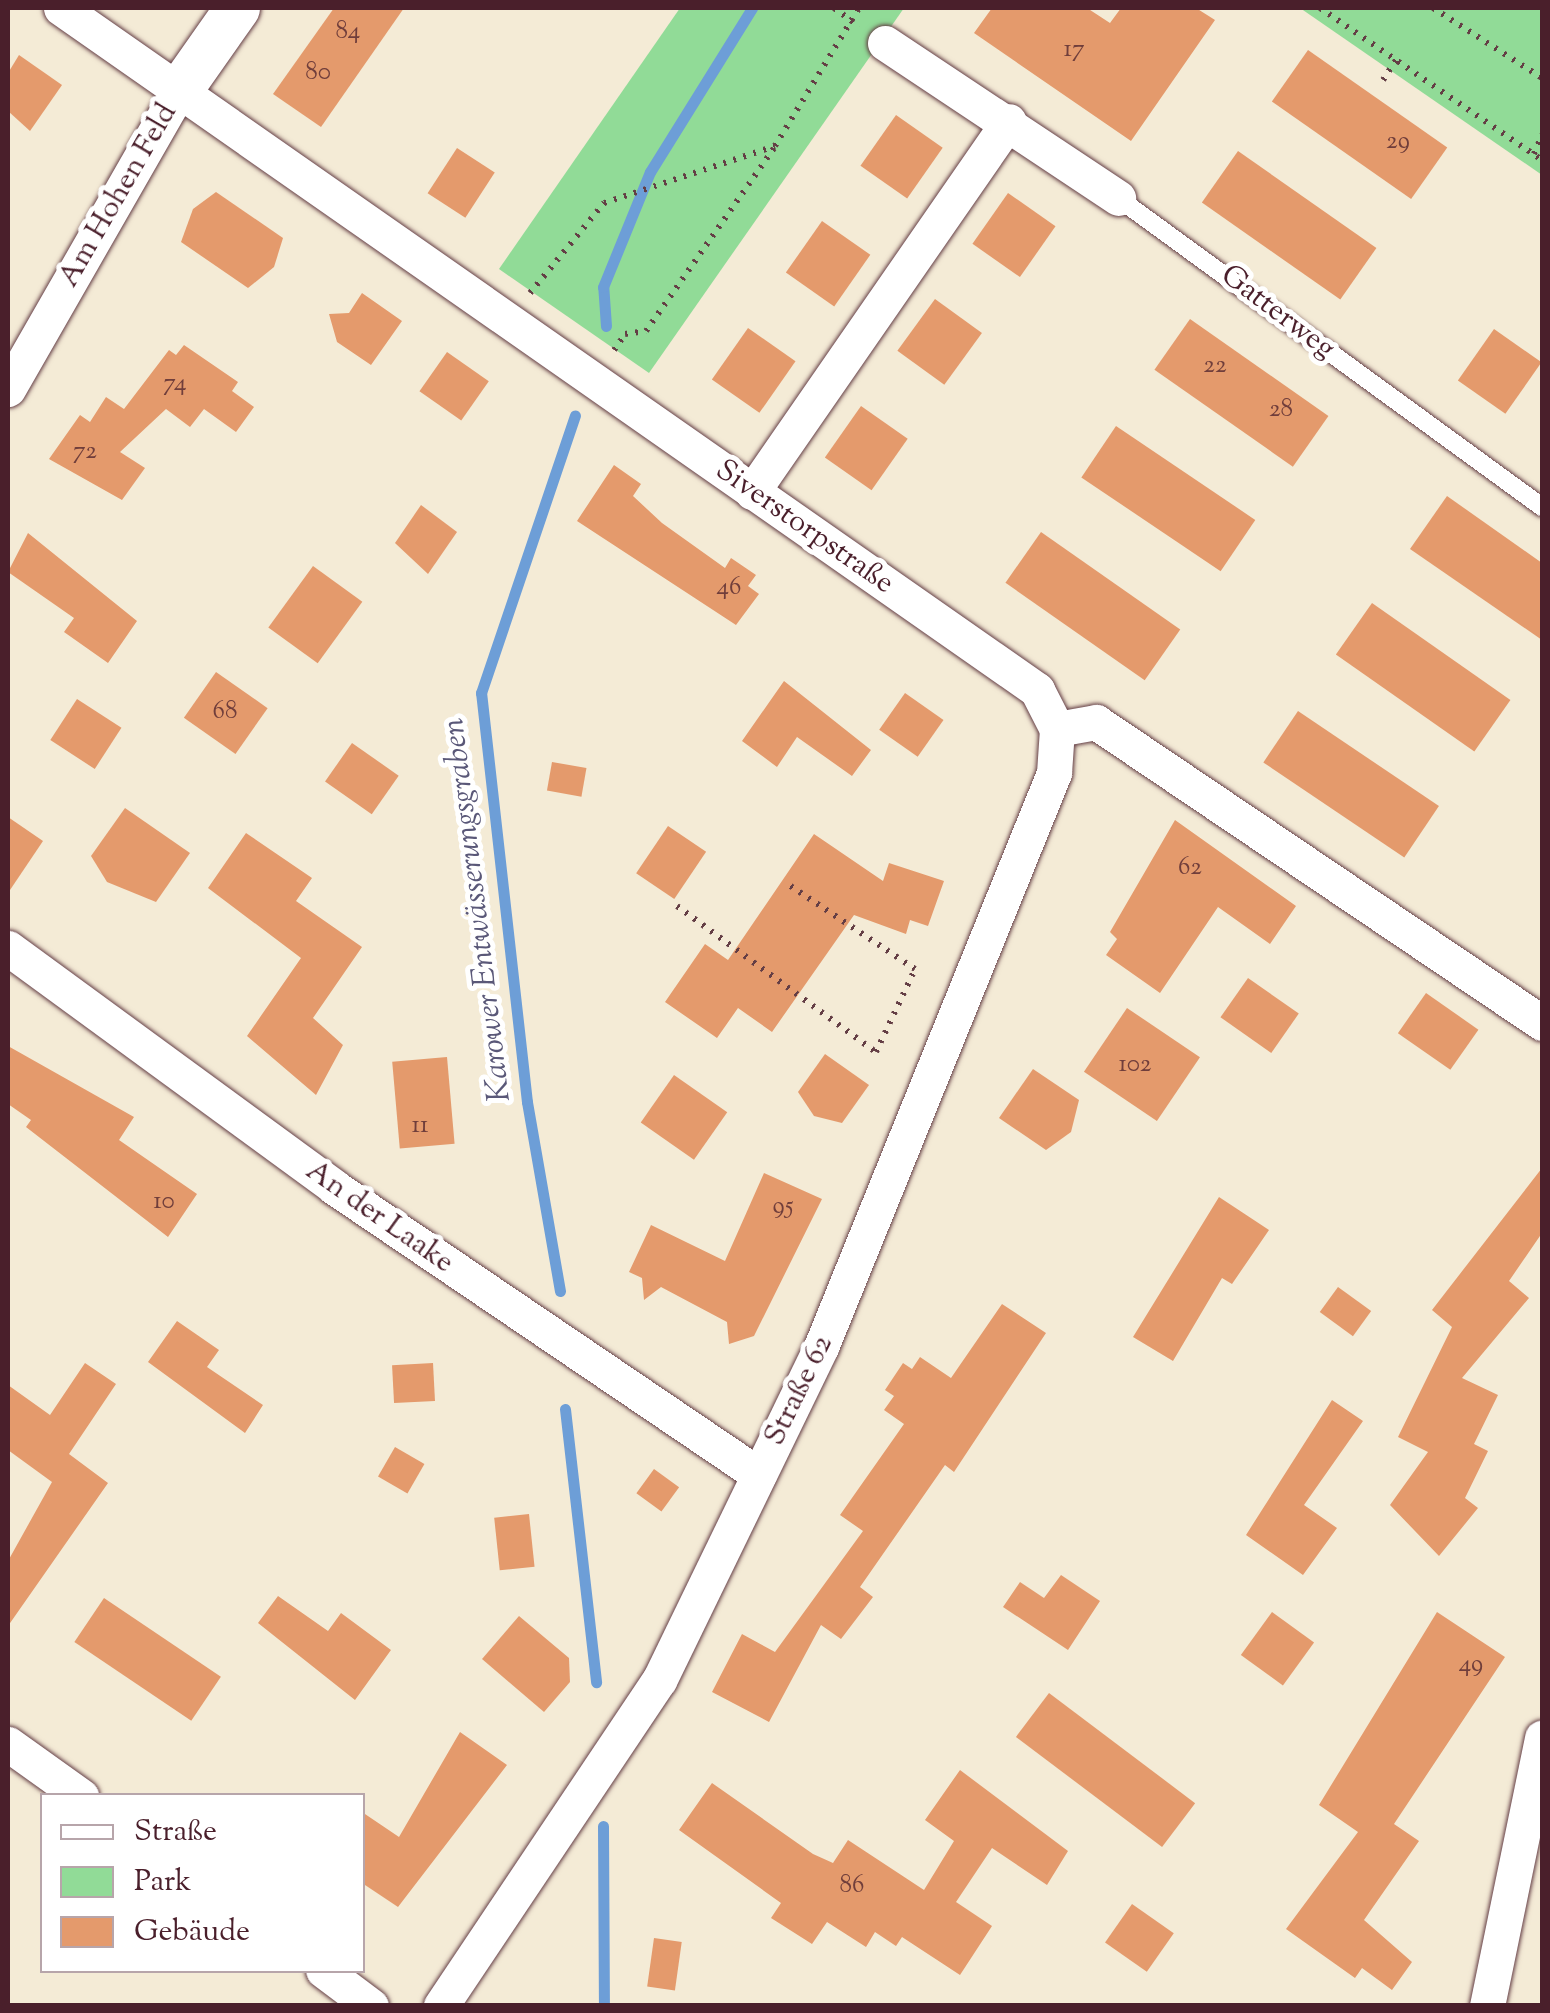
<!DOCTYPE html>
<html>
<head>
<meta charset="utf-8">
<style>
	body { margin:0 }
	#map { position:relative; width:1550px; height:2013px; overflow:hidden; background:#f4ebd6; font-family:"Sorts Mill Goudy",serif }
	div>[style] { position:absolute }
	.green>* { inset:0; background:#91db97 }
	.stream>* { height:11px; margin:-5.5px; padding:0 5.5px; transform-origin:5.5px; border-radius:5.5px; background:#6d9ed7 }
	.building>* { inset:0; background:#e49a6c; transform-origin:0 0 }
	.path>* { height:6px; margin-top:-3px; transform-origin:0; background:repeating-linear-gradient(90deg,#643e45 0 2.5px,transparent 0 10.5px) }
	.roads { filter:drop-shadow(0 0 2px #643e45) drop-shadow(0 0 2px #643e45) }
	.service>* { height:18px; margin:-9px; padding:0 9px; transform-origin:9px; border-radius:9px; background:#fff }
	.minor>* { height:35px; margin:-17.5px; padding:0 17.5px; transform-origin:17.5px; border-radius:17.5px; background:#fff }
	.tertiary>* { height:45px; margin:-22.5px; padding:0 22.5px; transform-origin:22.5px; border-radius:22.5px; background:#fff }
	span { translate:-50% -50%; white-space:nowrap; text-align:center; line-height:1.15; -webkit-text-stroke:10px #fff; paint-order:stroke }
	.number-label { font-size:25px; color:#703e3b }
	.number-label span { -webkit-text-stroke-width:0 }
	.street-label { font-size:30px; color:#4a1f2b }
	.water-label { font-size:32px; color:#5a5878; font-style:italic }
	.frame { position:absolute; inset:0; border:10px solid #4a1f2b; pointer-events:none }
	.legend { position:absolute; left:40px; top:1793px; width:325px; height:180px; box-sizing:border-box; background:#fff; border:2px solid #b7a5aa; margin:0; padding:12px 18px; list-style:none; font-size:30px; color:#4a1f2b }
	.legend li { display:flex; align-items:center; gap:20px; height:50px }
	.legend b { width:50px; border:2px solid #b7a5aa }
</style>
</head>
<body>
<div id="map">
	<div class="green">
		<div style="clip-path:polygon(680px 8px,904px 8px,649px 373px,499px 269px)"></div>
		<div style="clip-path:polygon(1300px 8px,1542px 8px,1542px 175px)"></div>
	</div>
	<div class="stream">
		<div style="left:606px;top:326px;width:39px;rotate:-94deg"></div>
		<div style="left:603px;top:287px;width:124px;rotate:-67.8deg"></div>
		<div style="left:650px;top:172px;width:193px;rotate:-58.1deg"></div>
		<div style="left:560px;top:1291px;width:192px;rotate:-99.9deg"></div>
		<div style="left:527px;top:1102px;width:412px;rotate:-96.4deg"></div>
		<div style="left:481px;top:693px;width:293px;rotate:-71.3deg"></div>
		<div style="left:565px;top:1409px;width:275px;rotate:83.5deg"></div>
		<div style="left:603px;top:1826px;width:180px;rotate:89.7deg"></div>
	</div>
	<div class="building">
		<div style="clip-path:polygon(334px 8px,404px 8px,321px 127px,273px 94px)"></div>
		<div style="clip-path:polygon(992px 8px,1087px 8px,1110px 23px,1121px 8px,1196px 8px,1215px 20px,1131px 141px,974px 33px)"></div>
		<div style="left:1308px;top:50px;width:170px;height:63px;rotate:35deg"></div>
		<div style="clip-path:polygon(19px 55px,62px 85px,30px 131px,8px 111px,8px 73px)"></div>
		<div style="left:896px;top:115px;width:57px;height:62px;rotate:35deg"></div>
		<div style="left:457px;top:148px;width:45px;height:54px;rotate:33deg"></div>
		<div style="left:1238px;top:151px;width:169px;height:63px;rotate:35deg"></div>
		<div style="clip-path:polygon(216px 192px,283px 238px,274px 267px,248px 288px,181px 242px,193px 209px)"></div>
		<div style="left:1008px;top:193px;width:58px;height:62px;rotate:35deg"></div>
		<div style="left:822px;top:221px;width:59px;height:63px;rotate:35deg"></div>
		<div style="clip-path:polygon(362px 293px,402px 321px,371px 365px,337px 342px,329px 314px,349px 313px)"></div>
		<div style="left:935px;top:299px;width:58px;height:64px;rotate:36deg"></div>
		<div style="left:1190px;top:319px;width:169px;height:62px;rotate:35deg"></div>
		<div style="left:748px;top:328px;width:58px;height:63px;rotate:35deg"></div>
		<div style="left:1494px;top:329px;width:58px;height:63px;rotate:35deg"></div>
		<div style="clip-path:polygon(184px 345px,238px 382px,232px 391px,254px 407px,236px 432px,204px 409px,190px 427px,166px 409px,120px 452px,145px 468px,122px 500px,49px 459px,80px 415px,90px 422px,106px 397px,124px 409px,169px 350px,176px 355px)"></div>
		<div style="left:447px;top:352px;width:51px;height:48px;rotate:35deg"></div>
		<div style="left:861px;top:406px;width:57px;height:63px;rotate:35deg"></div>
		<div style="left:1116px;top:426px;width:168px;height:62px;rotate:34deg"></div>
		<div style="clip-path:polygon(614px 465px,641px 484px,633px 496px,662px 523px,725px 568px,731px 558px,756px 575px,748px 586px,759px 594px,736px 625px,577px 521px)"></div>
		<div style="clip-path:polygon(1447px 496px,1542px 563px,1542px 640px,1410px 549px)"></div>
		<div style="clip-path:polygon(421px 505px,457px 532px,428px 574px,395px 543px)"></div>
		<div style="left:1041px;top:532px;width:170px;height:62px;rotate:35deg"></div>
		<div style="clip-path:polygon(28px 533px,137px 621px,108px 663px,64px 632px,74px 618px,8px 572px)"></div>
		<div style="left:313px;top:566px;width:61px;height:76px;rotate:36deg"></div>
		<div style="left:1372px;top:603px;width:169px;height:63px;rotate:35deg"></div>
		<div style="left:216px;top:672px;width:63px;height:56px;rotate:35deg"></div>
		<div style="clip-path:polygon(784px 681px,871px 750px,852px 776px,797px 737px,777px 767px,742px 741px)"></div>
		<div style="left:905px;top:693px;width:47px;height:45px;rotate:35deg"></div>
		<div style="left:77px;top:699px;width:53px;height:49px;rotate:33deg"></div>
		<div style="left:1298px;top:711px;width:170px;height:62px;rotate:34deg"></div>
		<div style="left:352px;top:743px;width:57px;height:47px;rotate:35deg"></div>
		<div style="left:552px;top:762px;width:35px;height:29px;rotate:10deg"></div>
		<div style="clip-path:polygon(125px 808px,190px 853px,156px 902px,107px 882px,91px 856px)"></div>
		<div style="clip-path:polygon(8px 817px,43px 841px,8px 893px)"></div>
		<div style="clip-path:polygon(1175px 820px,1296px 906px,1270px 944px,1218px 907px,1160px 993px,1106px 955px,1117px 939px,1110px 932px)"></div>
		<div style="left:668px;top:826px;width:46px;height:57px;rotate:34deg"></div>
		<div style="clip-path:polygon(246px 833px,312px 878px,296px 901px,362px 947px,313px 1018px,343px 1045px,316px 1095px,247px 1036px,301px 958px,208px 888px)"></div>
		<div style="clip-path:polygon(814px 834px,883px 881px,889px 863px,944px 881px,928px 926px,910px 920px,906px 934px,854px 915px,772px 1032px,738px 1008px,717px 1038px,665px 1002px,705px 944px,728px 960px)"></div>
		<div style="left:1248px;top:978px;width:62px;height:48px;rotate:35deg"></div>
		<div style="left:1426px;top:993px;width:64px;height:49px;rotate:35deg"></div>
		<div style="left:1127px;top:1008px;width:88px;height:77px;rotate:34deg"></div>
		<div style="clip-path:polygon(8px 1046px,134px 1117px,119px 1140px,197px 1194px,168px 1237px,26px 1127px,31px 1120px,8px 1104px)"></div>
		<div style="clip-path:polygon(825px 1054px,869px 1085px,842px 1123px,814px 1116px,798px 1092px)"></div>
		<div style="left:447px;top:1057px;width:87px;height:55px;rotate:85deg"></div>
		<div style="clip-path:polygon(1033px 1069px,1079px 1100px,1071px 1132px,1046px 1150px,999px 1118px)"></div>
		<div style="left:674px;top:1075px;width:65px;height:58px;rotate:35deg"></div>
		<div style="clip-path:polygon(1542px 1168px,1542px 1233px,1509px 1281px,1529px 1298px,1462px 1378px,1498px 1395px,1474px 1444px,1488px 1451px,1465px 1498px,1478px 1508px,1439px 1556px,1390px 1505px,1428px 1452px,1398px 1437px,1452px 1327px,1432px 1310px)"></div>
		<div style="clip-path:polygon(764px 1173px,822px 1199px,754px 1336px,729px 1344px,727px 1322px,661px 1287px,644px 1300px,642px 1278px,629px 1272px,651px 1225px,725px 1261px)"></div>
		<div style="clip-path:polygon(1219px 1197px,1269px 1230px,1232px 1284px,1222px 1278px,1173px 1361px,1133px 1337px)"></div>
		<div style="left:1338px;top:1287px;width:41px;height:31px;rotate:36deg"></div>
		<div style="clip-path:polygon(1002px 1304px,1046px 1333px,954px 1472px,945px 1465px,860px 1587px,873px 1597px,841px 1639px,821px 1625px,769px 1722px,712px 1692px,742px 1634px,775px 1652px,863px 1531px,840px 1515px,904px 1424px,884px 1410px,894px 1396px,885px 1390px,903px 1363px,912px 1369px,920px 1357px,951px 1378px)"></div>
		<div style="clip-path:polygon(177px 1321px,219px 1350px,207px 1367px,263px 1405px,245px 1433px,148px 1362px)"></div>
		<div style="clip-path:polygon(85px 1363px,116px 1384px,69px 1454px,108px 1483px,8px 1626px,8px 1561px,52px 1482px,8px 1450px,8px 1385px,50px 1415px)"></div>
		<div style="left:433px;top:1363px;width:38px;height:41px;rotate:87deg"></div>
		<div style="clip-path:polygon(1332px 1400px,1363px 1421px,1304px 1505px,1337px 1528px,1303px 1575px,1246px 1535px)"></div>
		<div style="left:395px;top:1447px;width:34px;height:34px;rotate:30deg"></div>
		<div style="left:654px;top:1469px;width:31px;height:30px;rotate:36deg"></div>
		<div style="left:529px;top:1514px;width:53px;height:35px;rotate:84deg"></div>
		<div style="clip-path:polygon(1061px 1575px,1100px 1601px,1068px 1650px,1003px 1607px,1020px 1582px,1044px 1598px)"></div>
		<div style="clip-path:polygon(278px 1596px,328px 1631px,341px 1613px,391px 1650px,355px 1700px,258px 1623px)"></div>
		<div style="left:104px;top:1598px;width:141px;height:53px;rotate:34deg"></div>
		<div style="left:1272px;top:1612px;width:52px;height:53px;rotate:36deg"></div>
		<div style="clip-path:polygon(1437px 1612px,1505px 1657px,1394px 1824px,1419px 1841px,1364px 1920px,1412px 1962px,1392px 1990px,1362px 1968px,1355px 1978px,1286px 1929px,1358px 1832px,1319px 1805px)"></div>
		<div style="clip-path:polygon(519px 1616px,569px 1658px,570px 1682px,544px 1712px,482px 1659px)"></div>
		<div style="left:1049px;top:1693px;width:183px;height:55px;rotate:37deg"></div>
		<div style="clip-path:polygon(460px 1732px,507px 1765px,398px 1907px,362px 1883px,362px 1812px,399px 1837px)"></div>
		<div style="clip-path:polygon(960px 1770px,1068px 1851px,1047px 1885px,992px 1848px,956px 1902px,992px 1926px,960px 1975px,902px 1937px,896px 1946px,875px 1932px,866px 1947px,827px 1922px,812px 1944px,771px 1918px,781px 1903px,679px 1830px,712px 1783px,813px 1854px,833px 1863px,848px 1840px,924px 1890px,954px 1841px,925px 1820px)"></div>
		<div style="left:1132px;top:1904px;width:51px;height:47px;rotate:35deg"></div>
		<div style="left:654px;top:1938px;width:28px;height:49px;rotate:8deg"></div>
	</div>
	<div class="path">
		<div style="left:834px;top:8px;width:31px;rotate:36deg"></div>
		<div style="left:1320px;top:8px;width:269px;rotate:34.4deg"></div>
		<div style="left:1433px;top:8px;width:130px;rotate:32.7deg"></div>
		<div style="left:1383px;top:80px;width:24px;rotate:-57deg"></div>
		<div style="left:1534px;top:154px;width:21px;rotate:-67deg"></div>
		<div style="left:530px;top:293px;width:117px;rotate:-50.6deg"></div>
		<div style="left:604px;top:203px;width:180px;rotate:-18.4deg"></div>
		<div style="left:775px;top:146px;width:162px;rotate:-58.7deg"></div>
		<div style="left:614px;top:350px;width:19px;rotate:-55deg"></div>
		<div style="left:625px;top:334px;width:21px;rotate:-8deg"></div>
		<div style="left:646px;top:331px;width:223px;rotate:-55deg"></div>
		<div style="left:677px;top:906px;width:247px;rotate:36.3deg"></div>
		<div style="left:876px;top:1052px;width:92px;rotate:-64.8deg"></div>
		<div style="left:915px;top:969px;width:151px;rotate:-146.3deg"></div>
	</div>
	<div class="roads">
		<div class="service">
			<div style="left:1118px;top:198px;width:525px;rotate:36.08deg"></div>
		</div>
		<div class="minor">
			<div style="left:61px;top:8px;width:1191px;rotate:34.94deg"></div>
			<div style="left:1037px;top:690px;width:44px;rotate:62.9deg"></div>
			<div style="left:1057px;top:729px;width:44px;rotate:93.9deg"></div>
			<div style="left:1054px;top:773px;width:619px;rotate:112.09deg"></div>
			<div style="left:821px;top:1347px;width:370px;rotate:115.9deg"></div>
			<div style="left:659px;top:1680px;width:392px;rotate:123.8deg"></div>
			<div style="left:885px;top:43px;width:280px;rotate:33.6deg"></div>
			<div style="left:8px;top:389px;width:346px;rotate:-60.2deg"></div>
			<div style="left:752px;top:492px;width:451px;rotate:-55.3deg"></div>
			<div style="left:1057px;top:729px;width:40px;rotate:-10deg"></div>
			<div style="left:1096px;top:722px;width:538px;rotate:34.01deg"></div>
			<div style="left:8px;top:948px;width:404px;rotate:36.2deg"></div>
			<div style="left:334px;top:1187px;width:513px;rotate:34.12deg"></div>
			<div style="left:8px;top:1744px;width:90px;rotate:35.5deg"></div>
			<div style="left:323px;top:1970px;width:60px;rotate:36.9deg"></div>
			<div style="left:1487px;top:2006px;width:274px;rotate:-78.4deg"></div>
		</div>
		<div class="tertiary">
			<div style="left:180px;top:89px;width:99px;rotate:-54.9deg"></div>
		</div>
	</div>
	<div class="number-label">
		<span style="left:348px;top:32px">84</span>
		<span style="left:1074px;top:50px">17</span>
		<span style="left:318px;top:73px">80</span>
		<span style="left:1398px;top:142px">29</span>
		<span style="left:1215px;top:366px">22</span>
		<span style="left:175px;top:384px">74</span>
		<span style="left:1281px;top:410px">28</span>
		<span style="left:85px;top:452px">72</span>
		<span style="left:729px;top:588px">46</span>
		<span style="left:225px;top:712px">68</span>
		<span style="left:1190px;top:868px">62</span>
		<span style="left:1135px;top:1065px">102</span>
		<span style="left:420px;top:1126px">11</span>
		<span style="left:164px;top:1202px">10</span>
		<span style="left:783px;top:1207px">95</span>
		<span style="left:1471px;top:1665px">49</span>
		<span style="left:852px;top:1886px">86</span>
	</div>
	<div class="street-label">
		<span style="left:119px;top:196px;rotate:-60deg">Am Hohen Feld</span>
		<span style="left:1277px;top:313px;rotate:37deg">Gatterweg</span>
		<span style="left:804px;top:528px;rotate:35deg">Siverstorpstraße</span>
		<span style="left:379px;top:1218px;rotate:35deg">An der Laake</span>
		<span style="left:800px;top:1391px;rotate:-64deg">Straße 62</span>
	</div>
	<div class="water-label">
		<span style="left:478px;top:910px;rotate:-97deg">Karower Entwässerungsgraben</span>
	</div>
	<div class="frame"></div>
	<ul class="legend">
	<li><b style="height:12px;background:#fff"></b>Straße</li>
	<li><b style="height:28px;background:#91db97"></b>Park</li>
	<li><b style="height:28px;background:#e49a6c"></b>Gebäude</li>
	</ul>
</div>
</body>
</html>
